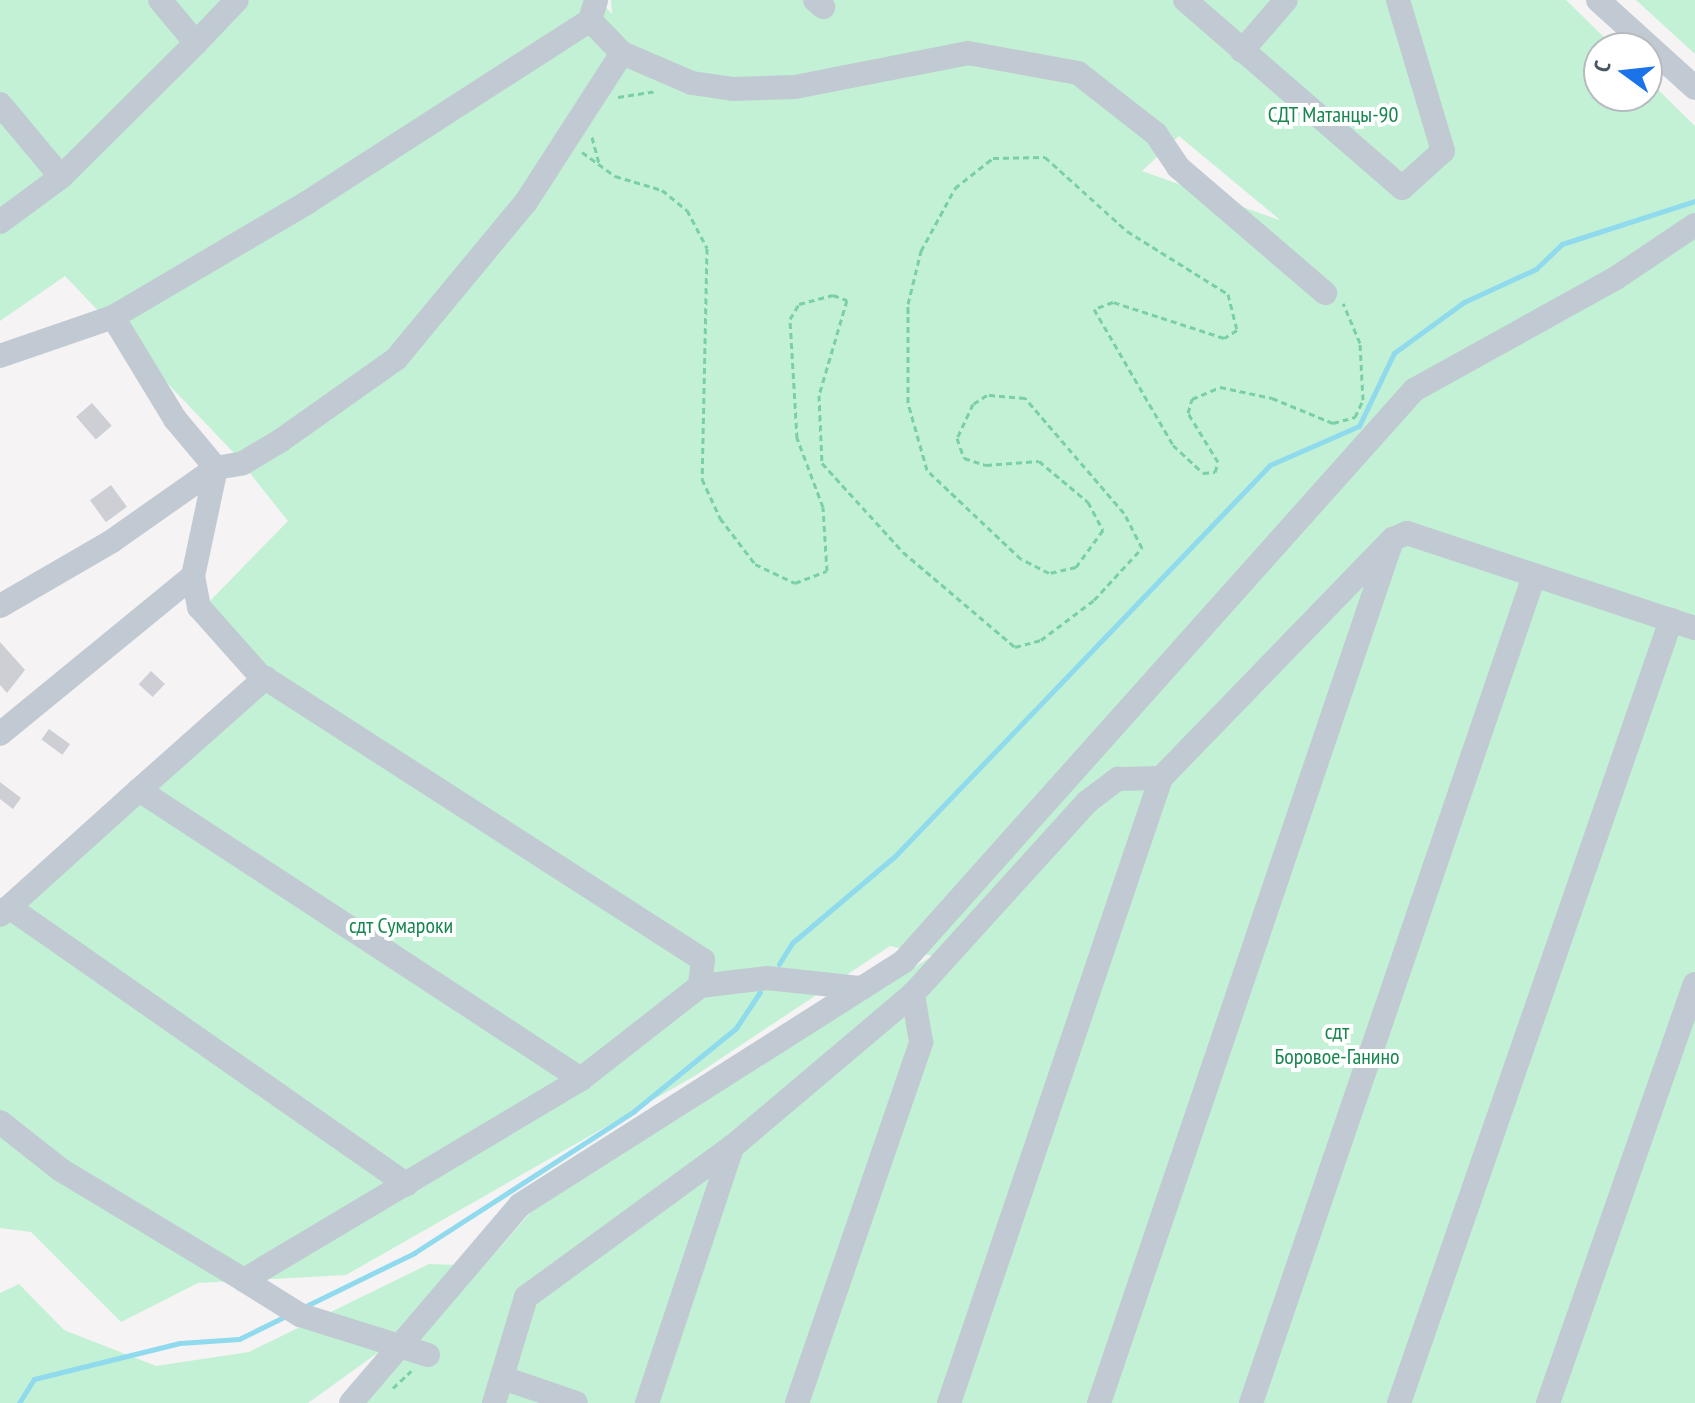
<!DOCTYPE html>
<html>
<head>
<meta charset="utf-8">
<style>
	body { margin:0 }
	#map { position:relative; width:1695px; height:1403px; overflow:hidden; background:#f5f3f3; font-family:"PT Sans Narrow",sans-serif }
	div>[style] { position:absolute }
	.green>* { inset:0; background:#c3f1d5 }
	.stream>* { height:5px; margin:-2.5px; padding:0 2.5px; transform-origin:2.5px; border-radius:2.5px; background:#90daee }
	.building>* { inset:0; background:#cdcfd5; transform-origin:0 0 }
	.path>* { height:3px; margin-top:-1.5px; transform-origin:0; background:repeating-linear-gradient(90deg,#7ad0a6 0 6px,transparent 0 10px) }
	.minor>* { height:24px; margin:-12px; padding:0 12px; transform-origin:12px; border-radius:12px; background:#c1cad2 }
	span { translate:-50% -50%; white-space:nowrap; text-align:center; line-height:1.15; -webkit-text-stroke:8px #fff; paint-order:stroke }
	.park-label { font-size:22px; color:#17864f }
	.north { position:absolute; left:1583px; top:32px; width:80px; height:80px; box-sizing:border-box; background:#fff; border:2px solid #b7bbc0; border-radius:50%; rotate:285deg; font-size:22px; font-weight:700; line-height:32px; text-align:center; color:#4a5661 }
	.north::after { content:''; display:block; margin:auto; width:28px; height:36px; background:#1a73e8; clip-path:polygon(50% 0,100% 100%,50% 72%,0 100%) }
</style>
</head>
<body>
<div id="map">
	<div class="green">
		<div style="clip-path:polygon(evenodd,0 0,599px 0,612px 14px,611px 0,1566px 0,1615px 48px,1599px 48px,1599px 96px,1647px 96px,1647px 79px,1695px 126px,1695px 1403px,363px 1403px,531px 1212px,932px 956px,890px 946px,693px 1077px,346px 1275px,198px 1283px,121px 1322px,31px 1232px,0 1228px,0 916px,265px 679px,207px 604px,288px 521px,233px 452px,65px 276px,0 321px,0 0,1179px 136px,1279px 219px,1279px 220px,1142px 171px,1179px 136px)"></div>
		<div style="clip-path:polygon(1636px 0,1695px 0,1695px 54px)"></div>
		<div style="clip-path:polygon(429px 1264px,459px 1265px,408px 1331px,308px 1403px,0 1403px,0 1293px,19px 1284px,64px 1330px,156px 1366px,249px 1352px)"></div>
	</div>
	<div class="stream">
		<div style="left:779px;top:964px;width:25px;rotate:-58deg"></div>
		<div style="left:792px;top:943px;width:136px;rotate:-40.2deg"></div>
		<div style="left:896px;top:855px;width:540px;rotate:-46.2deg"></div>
		<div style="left:1270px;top:465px;width:97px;rotate:-23.7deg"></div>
		<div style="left:1359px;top:426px;width:81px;rotate:-64.4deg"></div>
		<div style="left:1394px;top:353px;width:87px;rotate:-36.1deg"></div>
		<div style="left:1464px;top:302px;width:79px;rotate:-24.6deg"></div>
		<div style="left:1536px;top:269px;width:36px;rotate:-44deg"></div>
		<div style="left:1562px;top:244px;width:140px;rotate:-17.9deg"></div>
		<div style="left:304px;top:1307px;width:123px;rotate:-26.1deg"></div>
		<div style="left:414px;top:1253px;width:262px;rotate:-32.8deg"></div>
		<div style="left:634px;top:1111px;width:132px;rotate:-39.1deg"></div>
		<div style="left:736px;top:1028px;width:43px;rotate:-56.3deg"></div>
		<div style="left:19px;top:1403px;width:28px;rotate:-58deg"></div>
		<div style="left:34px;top:1379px;width:150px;rotate:-13.9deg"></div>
		<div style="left:180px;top:1343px;width:59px;rotate:-3.9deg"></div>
		<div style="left:239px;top:1339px;width:55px;rotate:-26.1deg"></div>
	</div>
	<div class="building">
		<div style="left:92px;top:403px;width:30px;height:21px;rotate:49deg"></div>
		<div style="left:111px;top:485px;width:27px;height:26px;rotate:54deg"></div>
		<div style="clip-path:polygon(0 642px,25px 670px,7px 693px,0 685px)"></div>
		<div style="left:151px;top:671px;width:19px;height:18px;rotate:43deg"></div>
		<div style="left:49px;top:729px;width:26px;height:13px;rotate:36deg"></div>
		<div style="clip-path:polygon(0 782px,21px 798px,13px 809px,0 799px)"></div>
	</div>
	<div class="path">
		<div style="left:618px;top:97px;width:39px;rotate:-9deg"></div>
		<div style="left:592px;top:137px;width:28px;rotate:75deg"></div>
		<div style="left:582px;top:152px;width:41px;rotate:36deg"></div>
		<div style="left:615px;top:176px;width:49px;rotate:16.6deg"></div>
		<div style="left:662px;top:190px;width:32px;rotate:39deg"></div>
		<div style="left:687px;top:210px;width:43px;rotate:62.2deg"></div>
		<div style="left:707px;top:248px;width:231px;rotate:91.2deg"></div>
		<div style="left:702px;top:479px;width:43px;rotate:65.2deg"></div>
		<div style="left:720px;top:518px;width:58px;rotate:52.7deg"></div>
		<div style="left:755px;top:564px;width:44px;rotate:25.4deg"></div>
		<div style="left:795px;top:583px;width:34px;rotate:-21deg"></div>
		<div style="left:827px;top:571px;width:64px;rotate:-93.6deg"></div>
		<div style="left:823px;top:507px;width:74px;rotate:-110.6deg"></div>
		<div style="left:797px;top:438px;width:119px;rotate:-93.4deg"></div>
		<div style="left:790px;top:319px;width:17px;rotate:-59deg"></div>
		<div style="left:799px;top:304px;width:35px;rotate:-15deg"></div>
		<div style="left:833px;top:295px;width:15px;rotate:20deg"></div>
		<div style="left:847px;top:300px;width:99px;rotate:106.4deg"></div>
		<div style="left:819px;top:395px;width:68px;rotate:87.5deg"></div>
		<div style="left:822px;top:463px;width:120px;rotate:47.7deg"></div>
		<div style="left:903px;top:552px;width:147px;rotate:40.3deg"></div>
		<div style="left:1015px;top:647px;width:27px;rotate:-15deg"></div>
		<div style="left:1041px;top:640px;width:66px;rotate:-37deg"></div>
		<div style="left:1094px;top:600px;width:71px;rotate:-47.3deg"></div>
		<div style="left:1142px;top:548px;width:39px;rotate:-117deg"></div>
		<div style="left:1124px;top:513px;width:152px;rotate:-130.7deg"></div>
		<div style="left:1025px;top:398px;width:38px;rotate:-175deg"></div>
		<div style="left:987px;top:395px;width:17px;rotate:147deg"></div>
		<div style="left:973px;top:404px;width:38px;rotate:115deg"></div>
		<div style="left:957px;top:438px;width:21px;rotate:71deg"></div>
		<div style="left:964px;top:458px;width:23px;rotate:18deg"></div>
		<div style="left:986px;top:465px;width:53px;rotate:-4.3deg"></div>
		<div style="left:1039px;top:461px;width:64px;rotate:39.9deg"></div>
		<div style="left:1088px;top:502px;width:32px;rotate:62deg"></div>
		<div style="left:1103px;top:530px;width:46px;rotate:126.1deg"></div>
		<div style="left:1076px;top:567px;width:28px;rotate:167deg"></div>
		<div style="left:1049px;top:573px;width:31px;rotate:-153deg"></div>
		<div style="left:1021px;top:559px;width:129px;rotate:-136.6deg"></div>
		<div style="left:927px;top:470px;width:70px;rotate:-105.8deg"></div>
		<div style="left:908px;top:403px;width:99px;rotate:-90deg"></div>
		<div style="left:908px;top:304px;width:55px;rotate:-76.2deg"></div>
		<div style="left:921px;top:251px;width:72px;rotate:-61.6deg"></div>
		<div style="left:955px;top:188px;width:48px;rotate:-38.3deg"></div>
		<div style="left:993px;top:158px;width:52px;rotate:-1.1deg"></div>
		<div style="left:1045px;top:157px;width:110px;rotate:42.1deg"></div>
		<div style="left:1127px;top:231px;width:119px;rotate:32deg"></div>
		<div style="left:1228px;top:294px;width:37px;rotate:76deg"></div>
		<div style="left:1237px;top:330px;width:15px;rotate:148deg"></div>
		<div style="left:1224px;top:338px;width:117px;rotate:-162deg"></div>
		<div style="left:1113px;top:302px;width:20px;rotate:160deg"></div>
		<div style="left:1094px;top:309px;width:157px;rotate:59.8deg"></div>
		<div style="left:1173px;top:445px;width:41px;rotate:43deg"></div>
		<div style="left:1203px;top:473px;width:12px;rotate:-5deg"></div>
		<div style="left:1215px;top:472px;width:10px;rotate:-73deg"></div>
		<div style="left:1218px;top:462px;width:57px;rotate:-121.5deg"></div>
		<div style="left:1188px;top:413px;width:15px;rotate:-74deg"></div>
		<div style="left:1192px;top:399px;width:30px;rotate:-23deg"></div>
		<div style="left:1220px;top:387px;width:53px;rotate:11.9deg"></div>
		<div style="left:1272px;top:398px;width:66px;rotate:22.3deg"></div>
		<div style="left:1333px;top:423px;width:23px;rotate:-15deg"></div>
		<div style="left:1355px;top:417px;width:19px;rotate:-65deg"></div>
		<div style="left:1363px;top:400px;width:57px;rotate:-93deg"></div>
		<div style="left:1360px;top:343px;width:43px;rotate:-113deg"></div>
		<div style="left:393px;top:1388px;width:25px;rotate:-43deg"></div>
	</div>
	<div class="minor">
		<div style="left:815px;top:0;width:11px;rotate:41deg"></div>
		<div style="left:1185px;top:0;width:287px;rotate:40.9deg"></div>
		<div style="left:1402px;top:188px;width:55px;rotate:-42.1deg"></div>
		<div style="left:1443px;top:151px;width:158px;rotate:-106.6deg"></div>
		<div style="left:1598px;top:0;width:131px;rotate:42.2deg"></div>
		<div style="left:590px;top:20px;width:46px;rotate:45.9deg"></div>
		<div style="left:622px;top:53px;width:76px;rotate:23.2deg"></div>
		<div style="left:692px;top:83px;width:41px;rotate:8.3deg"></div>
		<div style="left:733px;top:89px;width:62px;rotate:-1.8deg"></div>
		<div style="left:795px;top:87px;width:176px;rotate:-11.1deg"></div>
		<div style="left:968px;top:53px;width:112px;rotate:10.3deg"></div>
		<div style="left:1078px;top:73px;width:99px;rotate:38deg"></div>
		<div style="left:1156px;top:134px;width:40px;rotate:56deg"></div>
		<div style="left:1178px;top:167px;width:194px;rotate:40.6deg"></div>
		<div style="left:196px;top:43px;width:59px;rotate:-46.4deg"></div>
		<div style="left:1242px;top:51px;width:67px;rotate:-49.2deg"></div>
		<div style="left:0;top:104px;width:95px;rotate:50.1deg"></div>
		<div style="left:61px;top:177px;width:76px;rotate:143.6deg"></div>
		<div style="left:61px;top:177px;width:190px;rotate:-44.8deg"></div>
		<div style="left:196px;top:43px;width:56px;rotate:-129.9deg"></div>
		<div style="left:113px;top:317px;width:119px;rotate:58.7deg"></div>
		<div style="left:175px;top:419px;width:64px;rotate:50.1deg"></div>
		<div style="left:216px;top:468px;width:110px;rotate:102deg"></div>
		<div style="left:193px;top:576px;width:32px;rotate:79deg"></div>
		<div style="left:199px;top:607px;width:87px;rotate:48.3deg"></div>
		<div style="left:0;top:356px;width:120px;rotate:-19deg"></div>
		<div style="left:113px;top:317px;width:226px;rotate:-30.5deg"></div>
		<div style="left:308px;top:202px;width:336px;rotate:-32.8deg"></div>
		<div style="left:590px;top:20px;width:21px;rotate:-73deg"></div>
		<div style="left:0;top:606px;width:129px;rotate:-30.1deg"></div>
		<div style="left:112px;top:541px;width:127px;rotate:-35.1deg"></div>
		<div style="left:216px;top:468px;width:27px;rotate:-10deg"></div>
		<div style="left:243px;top:463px;width:43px;rotate:-30.7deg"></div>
		<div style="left:280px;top:441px;width:142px;rotate:-35.3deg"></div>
		<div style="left:396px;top:359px;width:204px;rotate:-50.4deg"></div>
		<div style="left:526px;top:202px;width:177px;rotate:-57.2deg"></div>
		<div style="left:0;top:734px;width:249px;rotate:-39.3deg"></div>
		<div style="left:139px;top:790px;width:169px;rotate:-41.6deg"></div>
		<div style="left:265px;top:678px;width:521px;rotate:32.77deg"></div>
		<div style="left:703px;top:960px;width:26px;rotate:97deg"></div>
		<div style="left:9px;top:907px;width:175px;rotate:-42deg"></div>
		<div style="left:139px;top:790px;width:528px;rotate:33.18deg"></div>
		<div style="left:0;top:915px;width:12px;rotate:-42deg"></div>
		<div style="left:9px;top:907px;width:485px;rotate:34.9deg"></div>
		<div style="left:0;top:1122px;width:78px;rotate:38.2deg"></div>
		<div style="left:61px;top:1170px;width:214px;rotate:31deg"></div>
		<div style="left:428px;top:1355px;width:134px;rotate:-162.6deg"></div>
		<div style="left:300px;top:1315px;width:66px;rotate:-148deg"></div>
		<div style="left:244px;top:1280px;width:392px;rotate:-30.8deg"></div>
		<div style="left:581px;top:1079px;width:151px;rotate:-38deg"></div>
		<div style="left:700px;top:986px;width:67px;rotate:-6.8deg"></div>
		<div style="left:767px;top:978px;width:95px;rotate:6.1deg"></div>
		<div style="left:503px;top:1378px;width:77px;rotate:18.9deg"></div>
		<div style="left:351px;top:1403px;width:260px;rotate:-49.5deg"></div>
		<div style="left:520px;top:1205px;width:455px;rotate:-32.4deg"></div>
		<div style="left:904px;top:961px;width:766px;rotate:-48.23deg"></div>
		<div style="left:1414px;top:390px;width:231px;rotate:-29deg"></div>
		<div style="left:1616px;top:278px;width:95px;rotate:-33.9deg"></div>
		<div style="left:494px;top:1403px;width:111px;rotate:-73.2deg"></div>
		<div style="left:526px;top:1297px;width:255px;rotate:-36.1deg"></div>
		<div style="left:732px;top:1147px;width:237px;rotate:-40.2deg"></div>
		<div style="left:913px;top:994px;width:259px;rotate:-47.8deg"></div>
		<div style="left:1087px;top:802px;width:39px;rotate:-37deg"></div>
		<div style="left:1118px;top:779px;width:43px;rotate:-1.3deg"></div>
		<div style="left:647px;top:1403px;width:270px;rotate:-71.6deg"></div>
		<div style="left:797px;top:1403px;width:382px;rotate:-71deg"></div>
		<div style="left:921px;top:1042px;width:49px;rotate:-99.5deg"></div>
		<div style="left:949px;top:1403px;width:660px;rotate:-71.26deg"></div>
		<div style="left:1161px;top:778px;width:333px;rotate:-45.9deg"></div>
		<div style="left:1393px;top:539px;width:15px;rotate:-23deg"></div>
		<div style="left:1407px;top:533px;width:303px;rotate:18.3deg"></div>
		<div style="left:1099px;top:1403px;width:905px;rotate:-71.24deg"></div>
		<div style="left:1251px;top:1403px;width:874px;rotate:-71.11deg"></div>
		<div style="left:1399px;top:1403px;width:829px;rotate:-70.84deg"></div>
		<div style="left:1548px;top:1403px;width:444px;rotate:-70.7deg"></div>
	</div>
	<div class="park-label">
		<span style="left:1333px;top:115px">СДТ Матанцы-90</span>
		<span style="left:401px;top:926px">сдт Сумароки</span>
		<span style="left:1337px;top:1044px">сдт<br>Боровое-Ганино</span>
	</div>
	<div class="north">С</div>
</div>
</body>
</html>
